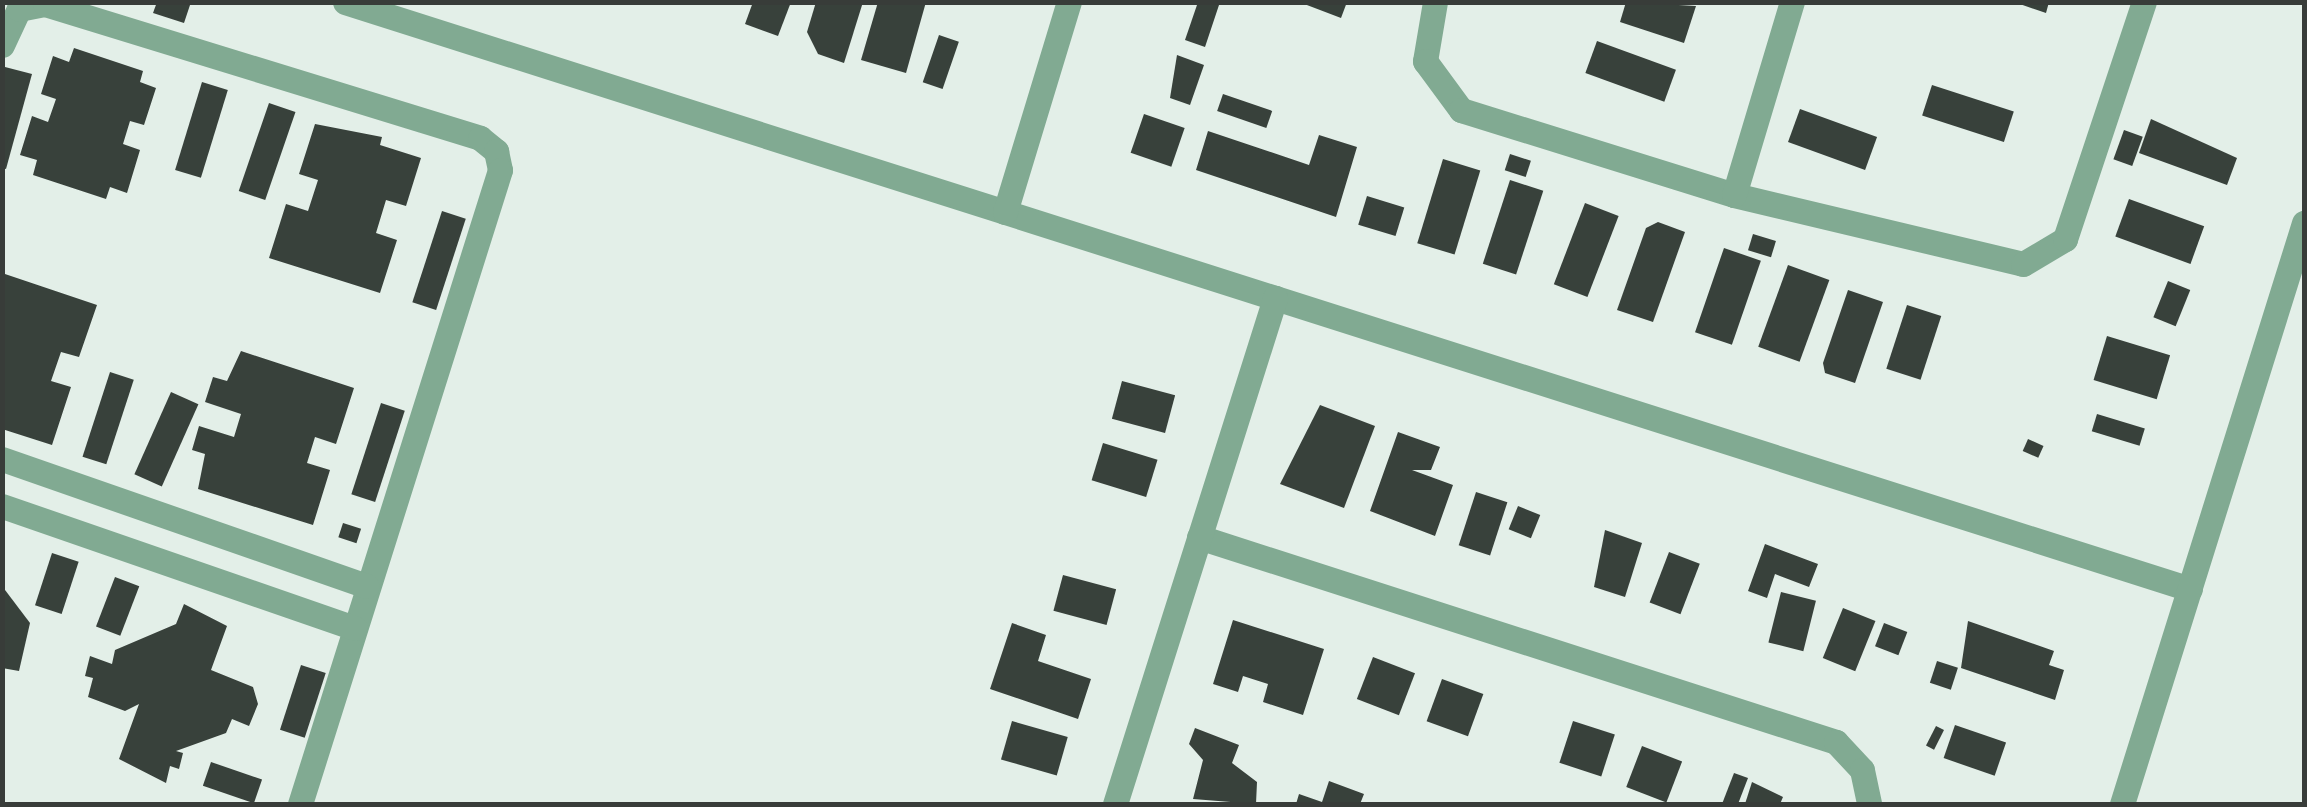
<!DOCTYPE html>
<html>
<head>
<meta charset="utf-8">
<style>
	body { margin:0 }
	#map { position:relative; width:2307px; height:807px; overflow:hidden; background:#e3efe8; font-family:Rubik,sans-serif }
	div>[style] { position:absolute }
	.building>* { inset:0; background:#38413b; transform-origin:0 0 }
	.minor>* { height:25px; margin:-12.5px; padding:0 12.5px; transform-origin:12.5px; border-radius:12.5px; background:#81aa92 }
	span { translate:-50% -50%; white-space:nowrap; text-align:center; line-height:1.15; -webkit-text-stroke:10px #f1fdf5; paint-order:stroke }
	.frame { position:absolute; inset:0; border:5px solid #383c39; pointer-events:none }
</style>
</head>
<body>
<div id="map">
	<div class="building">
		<div style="clip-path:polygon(157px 2px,191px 2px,184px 23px,153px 13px)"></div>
		<div style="clip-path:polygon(753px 2px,791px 2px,778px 36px,745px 24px)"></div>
		<div style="clip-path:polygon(816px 2px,863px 2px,844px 63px,818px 54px,807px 32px)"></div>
		<div style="clip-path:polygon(878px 2px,926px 2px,906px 73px,861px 60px)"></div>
		<div style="clip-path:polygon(1198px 2px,1220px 2px,1205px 47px,1185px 40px)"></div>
		<div style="clip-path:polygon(1299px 2px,1347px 2px,1341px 18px)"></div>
		<div style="clip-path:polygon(1626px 2px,1696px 6px,1684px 43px,1620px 22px)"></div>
		<div style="clip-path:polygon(2014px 2px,2049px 2px,2046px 13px)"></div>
		<div style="left:939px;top:35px;width:21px;height:50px;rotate:19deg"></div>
		<div style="left:1597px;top:41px;width:84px;height:34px;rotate:20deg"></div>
		<div style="clip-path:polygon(74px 48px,143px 71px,140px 82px,156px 88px,144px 125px,130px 121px,123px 144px,140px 150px,127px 193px,110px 187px,106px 199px,33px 175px,37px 160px,20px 155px,32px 116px,48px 122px,56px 99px,41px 94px,53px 56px,69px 62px)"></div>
		<div style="clip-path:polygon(1177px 55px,1204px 65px,1190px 105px,1170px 98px)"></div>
		<div style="clip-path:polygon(5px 67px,32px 74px,6px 169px,2px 168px)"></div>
		<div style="left:202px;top:82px;width:27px;height:92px;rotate:17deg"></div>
		<div style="left:1932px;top:85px;width:86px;height:32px;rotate:18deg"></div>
		<div style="left:1223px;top:94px;width:52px;height:18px;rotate:19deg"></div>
		<div style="left:269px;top:103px;width:28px;height:93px;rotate:19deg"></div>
		<div style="left:1800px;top:109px;width:82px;height:35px;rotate:20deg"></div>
		<div style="left:1144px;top:114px;width:43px;height:41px;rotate:19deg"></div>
		<div style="clip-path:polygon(2151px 119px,2237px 158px,2227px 185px,2139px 153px)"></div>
		<div style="clip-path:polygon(315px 124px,382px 137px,380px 145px,421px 158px,406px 206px,386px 200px,376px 233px,397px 240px,380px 293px,269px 258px,286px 204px,308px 211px,318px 180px,299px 174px)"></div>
		<div style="left:2124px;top:130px;width:20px;height:31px;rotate:20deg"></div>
		<div style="clip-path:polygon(1208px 131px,1309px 165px,1319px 135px,1357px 147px,1336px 217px,1196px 170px)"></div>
		<div style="left:1510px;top:154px;width:22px;height:17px;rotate:18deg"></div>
		<div style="left:1443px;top:159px;width:39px;height:88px;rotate:17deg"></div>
		<div style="left:1510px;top:180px;width:35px;height:88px;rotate:18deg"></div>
		<div style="left:1367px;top:196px;width:39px;height:30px;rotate:17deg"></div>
		<div style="left:2129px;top:199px;width:80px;height:40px;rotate:20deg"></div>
		<div style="left:1585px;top:203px;width:36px;height:87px;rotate:21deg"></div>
		<div style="left:442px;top:211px;width:25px;height:96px;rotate:18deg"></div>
		<div style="clip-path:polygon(1658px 222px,1685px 232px,1653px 322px,1617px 310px,1646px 228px)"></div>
		<div style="left:1753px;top:234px;width:24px;height:17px;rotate:17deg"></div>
		<div style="left:1724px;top:248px;width:39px;height:89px;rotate:19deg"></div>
		<div style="left:1788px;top:265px;width:44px;height:87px;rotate:20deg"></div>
		<div style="clip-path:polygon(2px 273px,97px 305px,79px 357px,61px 352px,51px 381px,71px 387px,52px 445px,2px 429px)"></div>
		<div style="left:2168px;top:281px;width:24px;height:39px;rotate:22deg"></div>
		<div style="clip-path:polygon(1848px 290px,1883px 302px,1855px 383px,1825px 373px,1823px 363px)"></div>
		<div style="left:1907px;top:305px;width:36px;height:67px;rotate:18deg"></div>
		<div style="left:2107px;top:336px;width:66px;height:46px;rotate:17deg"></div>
		<div style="clip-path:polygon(241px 351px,354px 388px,336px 444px,315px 437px,307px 463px,330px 470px,313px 525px,198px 489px,205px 454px,192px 450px,199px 426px,234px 437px,241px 414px,205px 402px,213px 377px,227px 381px)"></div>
		<div style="left:110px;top:372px;width:25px;height:89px;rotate:18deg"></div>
		<div style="left:1122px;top:381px;width:55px;height:39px;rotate:15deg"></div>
		<div style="left:171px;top:392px;width:30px;height:90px;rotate:24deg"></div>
		<div style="left:381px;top:403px;width:25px;height:96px;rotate:18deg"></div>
		<div style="clip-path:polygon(1320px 405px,1375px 426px,1344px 508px,1280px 484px)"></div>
		<div style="left:2097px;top:414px;width:50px;height:18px;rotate:17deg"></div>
		<div style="clip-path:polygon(1398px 432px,1440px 447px,1431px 470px,1412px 470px,1453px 485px,1435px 536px,1370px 511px)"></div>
		<div style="left:2028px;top:439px;width:17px;height:13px;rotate:24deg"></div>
		<div style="left:1103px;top:443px;width:57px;height:39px;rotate:17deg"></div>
		<div style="left:1476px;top:492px;width:33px;height:56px;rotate:18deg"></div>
		<div style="left:1518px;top:506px;width:24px;height:25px;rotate:22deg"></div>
		<div style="left:343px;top:523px;width:19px;height:15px;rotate:18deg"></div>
		<div style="clip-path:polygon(1605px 530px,1642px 543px,1625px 597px,1594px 587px)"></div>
		<div style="clip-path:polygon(1765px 544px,1818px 564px,1809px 587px,1775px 574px,1767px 598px,1748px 591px)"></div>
		<div style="left:1669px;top:552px;width:33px;height:54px;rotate:21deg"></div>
		<div style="left:52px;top:553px;width:28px;height:55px;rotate:18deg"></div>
		<div style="left:1063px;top:575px;width:55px;height:37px;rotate:15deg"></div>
		<div style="left:115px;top:577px;width:26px;height:53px;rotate:21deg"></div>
		<div style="clip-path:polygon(2px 586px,30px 623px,19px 671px,2px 668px)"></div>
		<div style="left:1781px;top:592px;width:36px;height:52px;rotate:14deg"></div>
		<div style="clip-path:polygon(184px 604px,227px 626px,211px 670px,253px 687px,258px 704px,249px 726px,232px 719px,226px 733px,176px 751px,183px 753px,179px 769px,170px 766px,166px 783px,119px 759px,139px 704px,125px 711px,88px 697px,93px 678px,85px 676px,90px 656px,112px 664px,115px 650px,176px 624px)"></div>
		<div style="left:1843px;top:608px;width:35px;height:54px;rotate:22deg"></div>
		<div style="clip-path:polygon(1233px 620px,1324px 649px,1303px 715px,1263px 702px,1268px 684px,1243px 676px,1238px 692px,1213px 684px)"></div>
		<div style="clip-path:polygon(1968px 621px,2054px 651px,2049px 665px,2064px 670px,2055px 700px,1961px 668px)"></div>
		<div style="clip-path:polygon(1012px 623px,1046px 635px,1038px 661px,1091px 679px,1078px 719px,990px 689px)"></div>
		<div style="left:1884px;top:623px;width:25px;height:25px;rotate:21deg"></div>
		<div style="left:1373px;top:657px;width:45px;height:45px;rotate:21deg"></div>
		<div style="left:1937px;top:661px;width:22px;height:23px;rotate:18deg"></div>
		<div style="left:301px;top:665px;width:26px;height:68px;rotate:18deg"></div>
		<div style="left:1442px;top:679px;width:44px;height:45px;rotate:20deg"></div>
		<div style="left:1012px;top:721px;width:58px;height:40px;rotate:16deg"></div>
		<div style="left:1573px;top:721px;width:44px;height:44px;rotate:18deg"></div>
		<div style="left:1955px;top:725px;width:54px;height:35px;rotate:19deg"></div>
		<div style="left:1936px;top:726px;width:9px;height:22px;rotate:27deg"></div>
		<div style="clip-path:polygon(1195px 728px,1239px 745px,1232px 763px,1257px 782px,1256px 804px,1193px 799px,1203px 760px,1189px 744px)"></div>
		<div style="left:1642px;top:746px;width:43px;height:44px;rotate:21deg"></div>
		<div style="left:211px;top:762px;width:54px;height:25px;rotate:19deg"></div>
		<div style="clip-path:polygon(1734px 773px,1748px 778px,1738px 804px,1722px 804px)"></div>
		<div style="clip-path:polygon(1329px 781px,1364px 794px,1360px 804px,1296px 804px,1299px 794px,1322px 802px)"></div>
		<div style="clip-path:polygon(1752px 782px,1783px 797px,1780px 804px,1745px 804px)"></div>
	</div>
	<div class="minor">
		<div style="left:345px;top:2px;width:1936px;rotate:17.65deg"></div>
		<div style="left:1435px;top:2px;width:60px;rotate:99.6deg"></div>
		<div style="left:1425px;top:61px;width:61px;rotate:53.7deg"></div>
		<div style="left:1461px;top:110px;width:286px;rotate:17.3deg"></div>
		<div style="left:1734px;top:195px;width:297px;rotate:13.4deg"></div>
		<div style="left:2023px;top:264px;width:49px;rotate:-30.8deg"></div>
		<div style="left:2065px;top:239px;width:250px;rotate:-71.6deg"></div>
		<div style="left:2px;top:45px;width:40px;rotate:-65deg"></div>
		<div style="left:19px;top:9px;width:26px;rotate:-11deg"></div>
		<div style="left:45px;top:4px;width:455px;rotate:17.1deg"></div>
		<div style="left:480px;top:138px;width:21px;rotate:39deg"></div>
		<div style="left:496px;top:151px;width:19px;rotate:78deg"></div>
		<div style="left:500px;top:170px;width:665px;rotate:107.51deg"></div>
		<div style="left:1734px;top:195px;width:202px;rotate:-73.3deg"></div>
		<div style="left:1005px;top:212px;width:220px;rotate:-73.1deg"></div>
		<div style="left:2px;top:459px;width:386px;rotate:19.2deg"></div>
		<div style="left:2px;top:506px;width:373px;rotate:19.1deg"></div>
		<div style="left:1199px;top:537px;width:669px;rotate:17.84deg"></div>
		<div style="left:1836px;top:742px;width:38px;rotate:47deg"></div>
		<div style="left:1862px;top:770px;width:35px;rotate:78deg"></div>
		<div style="left:1115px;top:804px;width:531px;rotate:-72.45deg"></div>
		<div style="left:2122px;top:804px;width:609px;rotate:-72.61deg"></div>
	</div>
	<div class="frame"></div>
</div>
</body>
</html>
